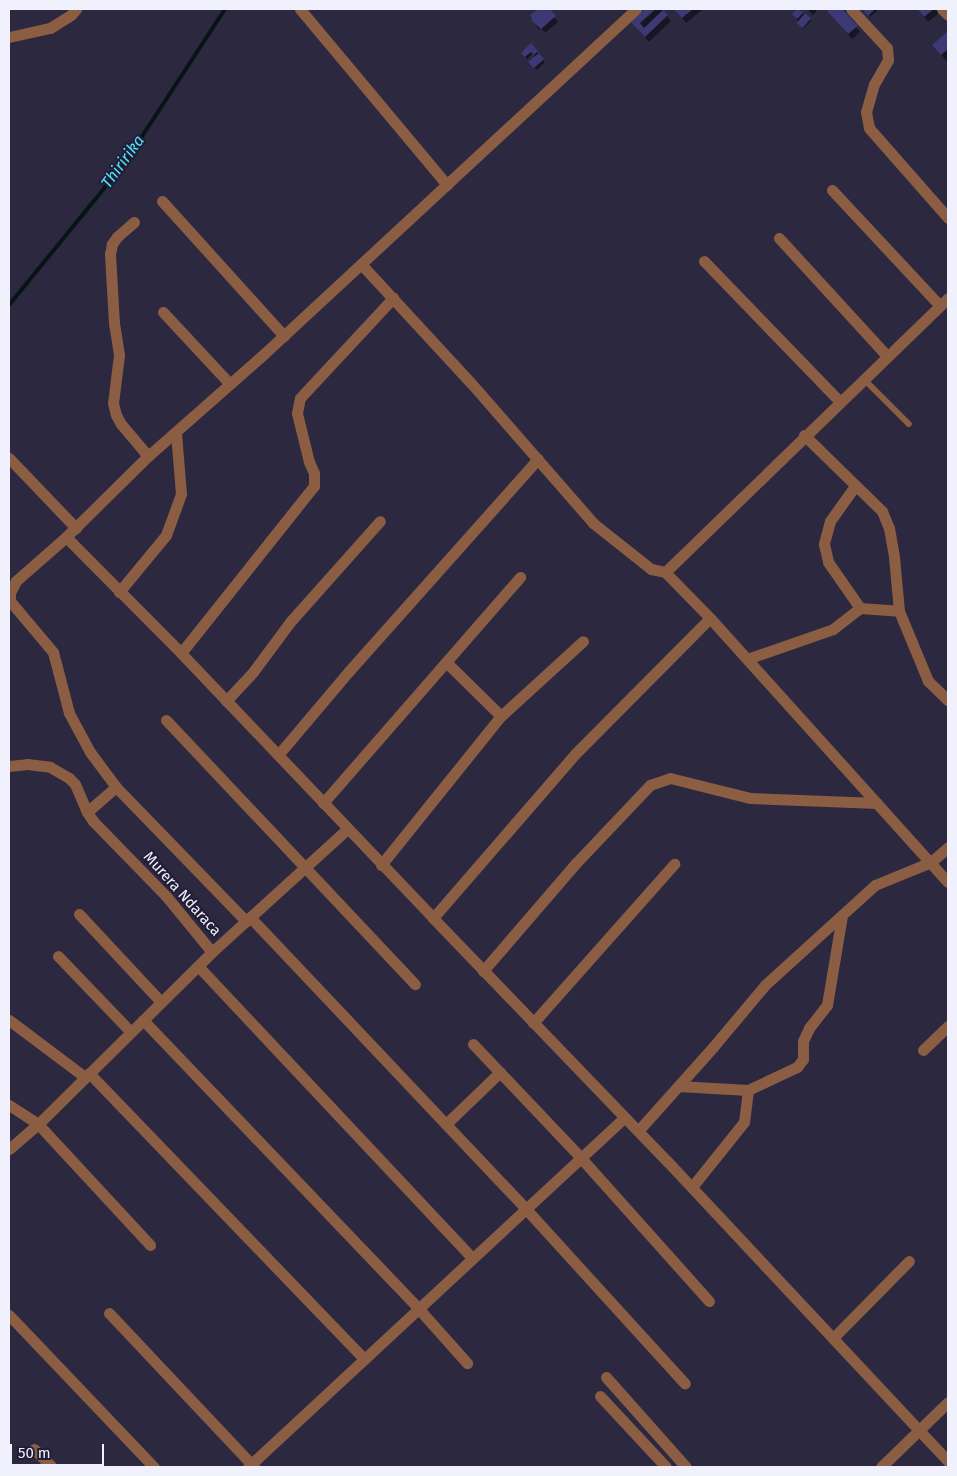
<!DOCTYPE html>
<html>
<head>
<meta charset="utf-8">
<style>
	body { margin:0 }
	#map { position:relative; width:957px; height:1476px; overflow:hidden; background:#2b2840; font-family:"Fira Sans",sans-serif }
	div>[style] { position:absolute }
	.shadow>* { inset:0; background:#0007 }
	.stream>* { height:4px; margin:-2px; padding:0 2px; transform-origin:2px; border-radius:2px; background:#071416 }
	.building>* { inset:0; background:#3c3975; transform-origin:0 0 }
	.service>* { height:5.5px; margin:-2.75px; padding:0 2.75px; transform-origin:2.75px; border-radius:2.75px; background:#8b5d43 }
	.minor>* { height:11px; margin:-5.5px; padding:0 5.5px; transform-origin:5.5px; border-radius:5.5px; background:#8b5d43 }
	span { translate:-50% -50%; white-space:nowrap; text-align:center; line-height:1.15; -webkit-text-stroke:4px #221e35; paint-order:stroke }
	.street-label { font-size:15px; color:#f1f0fd }
	.water-label { font-size:16px; color:#4ce7ff; font-style:italic }
	.frame { position:absolute; inset:0; border:10px solid #f1f0fd; pointer-events:none }
	.scale { position:absolute; left:10px; top:1444px; width:94px; height:22px; box-sizing:border-box; border:2px solid #f1f0fd; border-top:0; padding-left:6px; font-size:15px; line-height:18px; white-space:nowrap; color:#f1f0fd; -webkit-text-stroke:4px #221e35; paint-order:stroke }
</style>
</head>
<body>
<div id="map">
	<div class="shadow">
		<div style="clip-path:polygon(540px 9px,547px 9px,558px 22px,545px 33px,541px 28px,539px 30px,532px 16px)"></div>
		<div style="clip-path:polygon(647px 9px,661px 9px,671px 21px,649px 42px,632px 22px)"></div>
		<div style="clip-path:polygon(676px 9px,703px 9px,686px 23px)"></div>
		<div style="clip-path:polygon(800px 9px,811px 21px,803px 29px,793px 14px)"></div>
		<div style="clip-path:polygon(807px 9px,815px 9px,817px 11px,813px 15px)"></div>
		<div style="clip-path:polygon(831px 9px,841px 9px,860px 32px,852px 39px,832px 16px,829px 11px)"></div>
		<div style="clip-path:polygon(865px 9px,879px 9px,870px 17px)"></div>
		<div style="clip-path:polygon(917px 9px,936px 9px,939px 13px,928px 22px)"></div>
		<div style="clip-path:polygon(948px 33px,948px 63px,934px 45px)"></div>
		<div style="clip-path:polygon(531px 45px,545px 62px,537px 70px,532px 65px,536px 57px,533px 53px,527px 59px,524px 55px)"></div>
	</div>
	<div class="stream">
		<div style="left:9px;top:305px;width:182px;rotate:-50.8deg"></div>
		<div style="left:124px;top:164px;width:185px;rotate:-56.9deg"></div>
	</div>
	<div class="building">
		<div style="clip-path:polygon(538px 9px,550px 9px,556px 16px,541px 29px,531px 20px,532px 18px,530px 15px)"></div>
		<div style="clip-path:polygon(645px 9px,656px 9px,640px 23px,644px 28px,663px 10px,668px 15px,645px 37px,631px 22px)"></div>
		<div style="clip-path:polygon(674px 9px,693px 9px,682px 18px)"></div>
		<div style="clip-path:polygon(797px 9px,804px 12px,797px 19px,792px 14px)"></div>
		<div style="clip-path:polygon(829px 9px,842px 9px,858px 26px,848px 34px,827px 11px)"></div>
		<div style="clip-path:polygon(862px 9px,875px 9px,868px 16px)"></div>
		<div style="clip-path:polygon(917px 9px,934px 9px,924px 17px)"></div>
		<div style="left:805px;top:13px;width:8px;height:13px;rotate:40deg"></div>
		<div style="clip-path:polygon(948px 31px,948px 49px,941px 55px,932px 45px)"></div>
		<div style="clip-path:polygon(531px 43px,538px 51px,534px 55px,531px 52px,525px 57px,521px 53px)"></div>
		<div style="left:539px;top:53px;width:8px;height:14px;rotate:50deg"></div>
	</div>
	<div class="service">
		<div style="left:863px;top:378px;width:65px;rotate:45deg"></div>
	</div>
	<div class="minor">
		<div style="left:300px;top:9px;width:229px;rotate:50.1deg"></div>
		<div style="left:636px;top:9px;width:506px;rotate:137.16deg"></div>
		<div style="left:265px;top:353px;width:156px;rotate:138.6deg"></div>
		<div style="left:148px;top:456px;width:115px;rotate:135.4deg"></div>
		<div style="left:66px;top:537px;width:163px;rotate:45.2deg"></div>
		<div style="left:181px;top:653px;width:366px;rotate:46.4deg"></div>
		<div style="left:433px;top:918px;width:337px;rotate:46.1deg"></div>
		<div style="left:667px;top:1161px;width:411px;rotate:46.9deg"></div>
		<div style="left:851px;top:9px;width:53px;rotate:47.3deg"></div>
		<div style="left:887px;top:48px;width:12px;rotate:85deg"></div>
		<div style="left:888px;top:60px;width:28px;rotate:120deg"></div>
		<div style="left:874px;top:84px;width:29px;rotate:106deg"></div>
		<div style="left:866px;top:112px;width:16px;rotate:79deg"></div>
		<div style="left:869px;top:128px;width:120px;rotate:48.7deg"></div>
		<div style="left:942px;top:9px;width:8px;rotate:45deg"></div>
		<div style="left:9px;top:37px;width:42px;rotate:-12.4deg"></div>
		<div style="left:50px;top:28px;width:25px;rotate:-32deg"></div>
		<div style="left:71px;top:15px;width:8px;rotate:-50deg"></div>
		<div style="left:832px;top:190px;width:158px;rotate:47deg"></div>
		<div style="left:162px;top:201px;width:182px;rotate:47.9deg"></div>
		<div style="left:134px;top:222px;width:23px;rotate:139deg"></div>
		<div style="left:117px;top:237px;width:9px;rotate:126deg"></div>
		<div style="left:112px;top:244px;width:10px;rotate:101deg"></div>
		<div style="left:110px;top:254px;width:69px;rotate:86.7deg"></div>
		<div style="left:114px;top:323px;width:32px;rotate:81deg"></div>
		<div style="left:119px;top:355px;width:48px;rotate:97.1deg"></div>
		<div style="left:113px;top:403px;width:12px;rotate:76deg"></div>
		<div style="left:116px;top:415px;width:10px;rotate:61deg"></div>
		<div style="left:121px;top:424px;width:42px;rotate:49.8deg"></div>
		<div style="left:779px;top:238px;width:160px;rotate:47.5deg"></div>
		<div style="left:704px;top:261px;width:194px;rotate:46deg"></div>
		<div style="left:361px;top:264px;width:162px;rotate:47.3deg"></div>
		<div style="left:471px;top:383px;width:186px;rotate:48.9deg"></div>
		<div style="left:593px;top:523px;width:74px;rotate:38.4deg"></div>
		<div style="left:651px;top:569px;width:14px;rotate:12deg"></div>
		<div style="left:948px;top:298px;width:394px;rotate:135.9deg"></div>
		<div style="left:665px;top:572px;width:64px;rotate:45.6deg"></div>
		<div style="left:710px;top:618px;width:355px;rotate:48deg"></div>
		<div style="left:163px;top:312px;width:98px;rotate:47.1deg"></div>
		<div style="left:804px;top:435px;width:109px;rotate:44.3deg"></div>
		<div style="left:882px;top:511px;width:18px;rotate:68deg"></div>
		<div style="left:889px;top:528px;width:29px;rotate:80deg"></div>
		<div style="left:894px;top:557px;width:54px;rotate:84.7deg"></div>
		<div style="left:899px;top:611px;width:76px;rotate:67.5deg"></div>
		<div style="left:928px;top:681px;width:28px;rotate:44deg"></div>
		<div style="left:9px;top:458px;width:97px;rotate:46.3deg"></div>
		<div style="left:855px;top:486px;width:43px;rotate:125.5deg"></div>
		<div style="left:830px;top:521px;width:24px;rotate:105deg"></div>
		<div style="left:824px;top:544px;width:18px;rotate:77deg"></div>
		<div style="left:828px;top:562px;width:56px;rotate:55.2deg"></div>
		<div style="left:66px;top:537px;width:67px;rotate:138.7deg"></div>
		<div style="left:16px;top:581px;width:13px;rotate:117deg"></div>
		<div style="left:10px;top:593px;width:8px;rotate:90deg"></div>
		<div style="left:10px;top:601px;width:67px;rotate:49.9deg"></div>
		<div style="left:53px;top:652px;width:63px;rotate:75.3deg"></div>
		<div style="left:69px;top:713px;width:44px;rotate:61.7deg"></div>
		<div style="left:90px;top:752px;width:44px;rotate:53.4deg"></div>
		<div style="left:119px;top:592px;width:74px;rotate:-50.5deg"></div>
		<div style="left:166px;top:535px;width:44px;rotate:-69.9deg"></div>
		<div style="left:181px;top:494px;width:61px;rotate:-94.7deg"></div>
		<div style="left:181px;top:653px;width:213px;rotate:-51.5deg"></div>
		<div style="left:314px;top:486px;width:13px;rotate:-90deg"></div>
		<div style="left:314px;top:473px;width:12px;rotate:-114deg"></div>
		<div style="left:309px;top:462px;width:50px;rotate:-103.8deg"></div>
		<div style="left:297px;top:413px;width:15px;rotate:-79deg"></div>
		<div style="left:300px;top:398px;width:137px;rotate:-47.1deg"></div>
		<div style="left:747px;top:659px;width:91px;rotate:-19.2deg"></div>
		<div style="left:833px;top:629px;width:34px;rotate:-38deg"></div>
		<div style="left:860px;top:608px;width:39px;rotate:4deg"></div>
		<div style="left:446px;top:662px;width:77px;rotate:44.5deg"></div>
		<div style="left:226px;top:701px;width:40px;rotate:-47deg"></div>
		<div style="left:253px;top:672px;width:62px;rotate:-53.5deg"></div>
		<div style="left:290px;top:622px;width:135px;rotate:-48.3deg"></div>
		<div style="left:166px;top:720px;width:363px;rotate:46.7deg"></div>
		<div style="left:278px;top:755px;width:110px;rotate:-49.8deg"></div>
		<div style="left:349px;top:671px;width:284px;rotate:-48.3deg"></div>
		<div style="left:9px;top:766px;width:18px;rotate:-6deg"></div>
		<div style="left:27px;top:764px;width:23px;rotate:7deg"></div>
		<div style="left:50px;top:767px;width:22px;rotate:30deg"></div>
		<div style="left:69px;top:778px;width:8px;rotate:45deg"></div>
		<div style="left:75px;top:784px;width:30px;rotate:67deg"></div>
		<div style="left:87px;top:812px;width:11px;rotate:56deg"></div>
		<div style="left:93px;top:821px;width:105px;rotate:45.8deg"></div>
		<div style="left:166px;top:896px;width:72px;rotate:50.6deg"></div>
		<div style="left:212px;top:952px;width:245px;rotate:135.3deg"></div>
		<div style="left:38px;top:1124px;width:38px;rotate:139deg"></div>
		<div style="left:323px;top:803px;width:300px;rotate:-48.9deg"></div>
		<div style="left:87px;top:812px;width:38px;rotate:-41deg"></div>
		<div style="left:116px;top:787px;width:187px;rotate:45.9deg"></div>
		<div style="left:381px;top:865px;width:191px;rotate:-51.2deg"></div>
		<div style="left:501px;top:716px;width:111px;rotate:-42.4deg"></div>
		<div style="left:79px;top:914px;width:120px;rotate:47deg"></div>
		<div style="left:250px;top:917px;width:402px;rotate:46.6deg"></div>
		<div style="left:526px;top:1209px;width:236px;rotate:47.7deg"></div>
		<div style="left:433px;top:918px;width:218px;rotate:-49.1deg"></div>
		<div style="left:576px;top:753px;width:190px;rotate:-45.2deg"></div>
		<div style="left:212px;top:952px;width:183px;rotate:-42.3deg"></div>
		<div style="left:58px;top:956px;width:105px;rotate:46.2deg"></div>
		<div style="left:198px;top:966px;width:400px;rotate:46.8deg"></div>
		<div style="left:483px;top:971px;width:143px;rotate:-49.3deg"></div>
		<div style="left:576px;top:863px;width:108px;rotate:-46.5deg"></div>
		<div style="left:650px;top:785px;width:21px;rotate:-19deg"></div>
		<div style="left:670px;top:778px;width:82px;rotate:14deg"></div>
		<div style="left:750px;top:798px;width:127px;rotate:2.3deg"></div>
		<div style="left:9px;top:1020px;width:95px;rotate:36.9deg"></div>
		<div style="left:143px;top:1020px;width:398px;rotate:46.3deg"></div>
		<div style="left:418px;top:1308px;width:74px;rotate:48.3deg"></div>
		<div style="left:533px;top:1023px;width:213px;rotate:-48.4deg"></div>
		<div style="left:473px;top:1044px;width:157px;rotate:46.5deg"></div>
		<div style="left:581px;top:1158px;width:192px;rotate:48.2deg"></div>
		<div style="left:923px;top:1050px;width:35px;rotate:-44deg"></div>
		<div style="left:89px;top:1073px;width:397px;rotate:46.1deg"></div>
		<div style="left:678px;top:1086px;width:70px;rotate:3.3deg"></div>
		<div style="left:748px;top:1090px;width:32px;rotate:97deg"></div>
		<div style="left:744px;top:1122px;width:83px;rotate:128.7deg"></div>
		<div style="left:748px;top:1090px;width:54px;rotate:-25.1deg"></div>
		<div style="left:797px;top:1067px;width:10px;rotate:-53deg"></div>
		<div style="left:803px;top:1059px;width:18px;rotate:-90deg"></div>
		<div style="left:803px;top:1041px;width:14px;rotate:-65deg"></div>
		<div style="left:809px;top:1028px;width:29px;rotate:-52deg"></div>
		<div style="left:827px;top:1005px;width:91px;rotate:-80.5deg"></div>
		<div style="left:9px;top:1105px;width:35px;rotate:33deg"></div>
		<div style="left:38px;top:1124px;width:165px;rotate:47.2deg"></div>
		<div style="left:446px;top:1124px;width:75px;rotate:-43.9deg"></div>
		<div style="left:638px;top:1131px;width:113px;rotate:-48.2deg"></div>
		<div style="left:713px;top:1047px;width:81px;rotate:-50deg"></div>
		<div style="left:765px;top:985px;width:149px;rotate:-42.3deg"></div>
		<div style="left:875px;top:885px;width:61px;rotate:-22.3deg"></div>
		<div style="left:931px;top:862px;width:23px;rotate:-41deg"></div>
		<div style="left:109px;top:1313px;width:212px;rotate:46.7deg"></div>
		<div style="left:9px;top:1315px;width:210px;rotate:46.4deg"></div>
		<div style="left:833px;top:1338px;width:108px;rotate:-45.4deg"></div>
		<div style="left:606px;top:1377px;width:120px;rotate:48.4deg"></div>
		<div style="left:600px;top:1396px;width:97px;rotate:47.1deg"></div>
		<div style="left:34px;top:1449px;width:25px;rotate:45deg"></div>
		<div style="left:248px;top:1467px;width:514px;rotate:-42.87deg"></div>
		<div style="left:881px;top:1467px;width:93px;rotate:-44.1deg"></div>
	</div>
	<div class="street-label">
		<span style="left:182px;top:894px;rotate:48deg">Murera Ndaraca</span>
	</div>
	<div class="water-label">
		<span style="left:123px;top:162px;rotate:-54deg">Thiririka</span>
	</div>
	<div class="frame"></div>
	<div class="scale">50 m</div>
</div>
</body>
</html>
